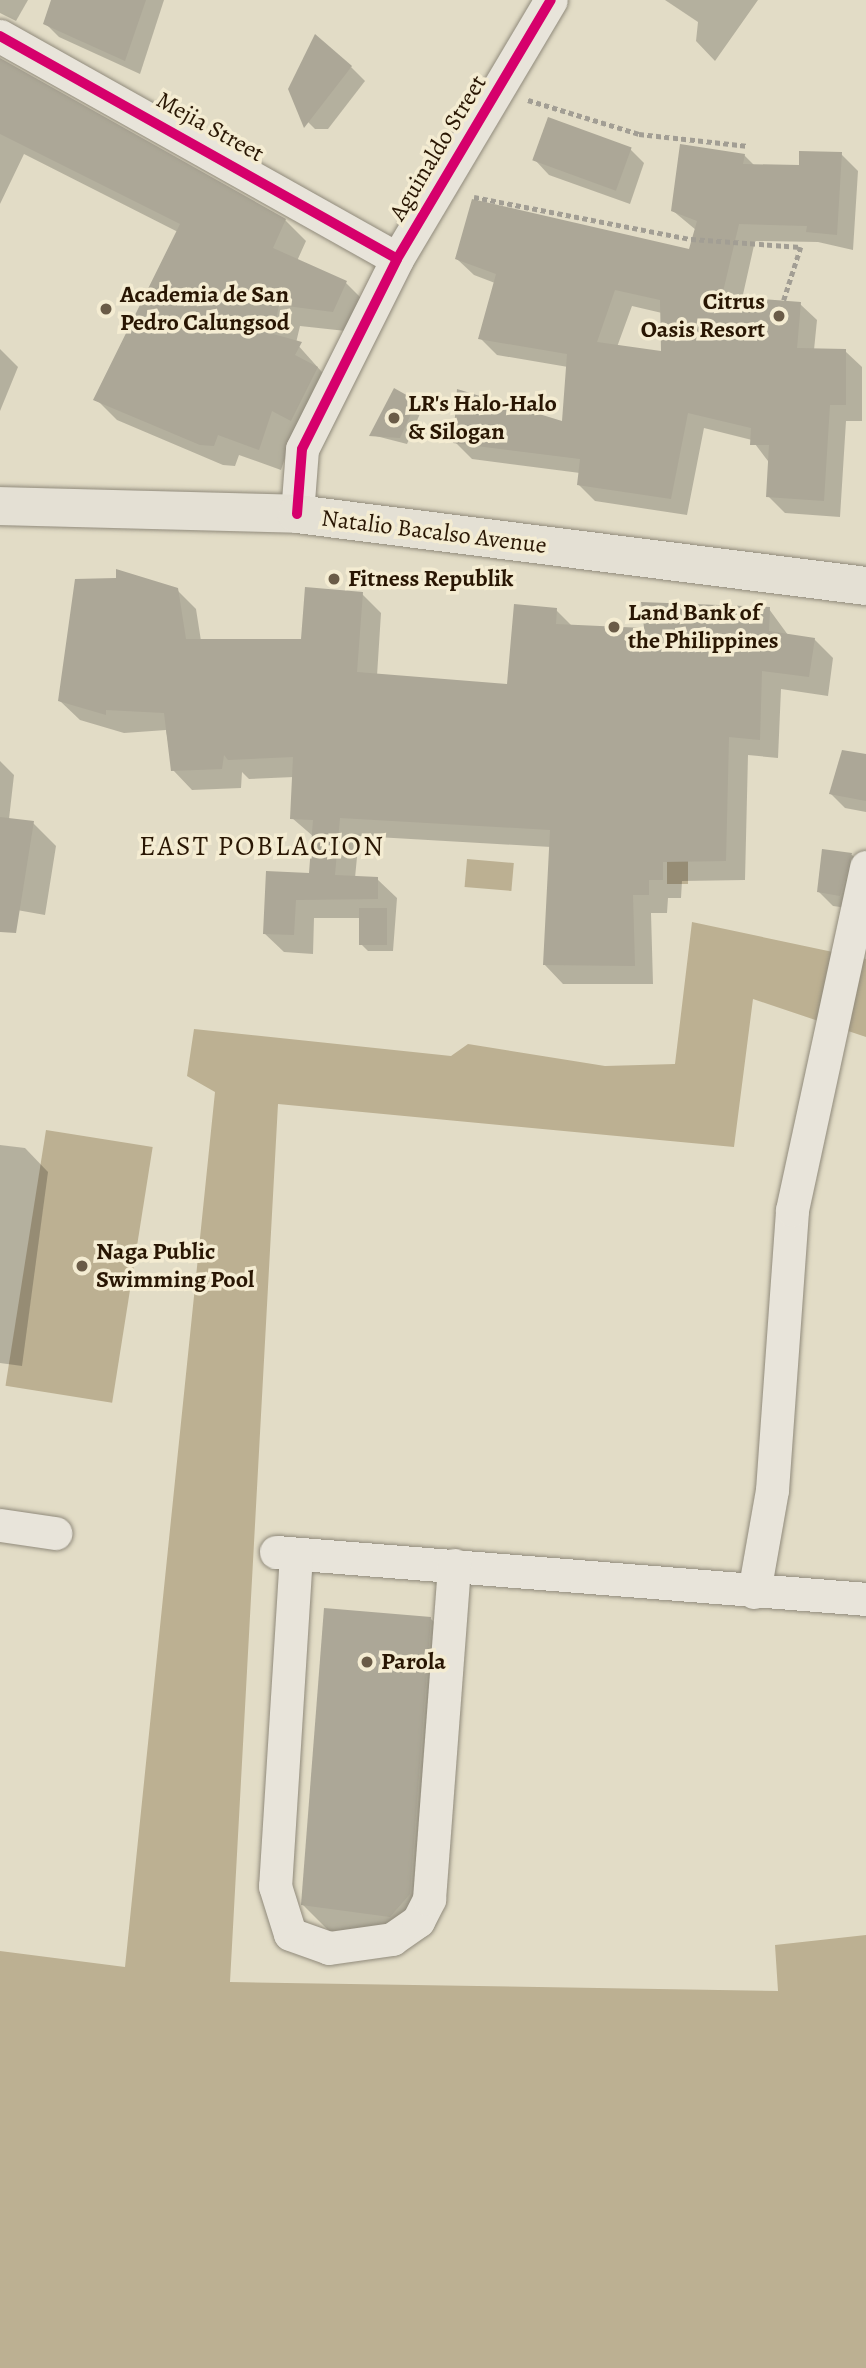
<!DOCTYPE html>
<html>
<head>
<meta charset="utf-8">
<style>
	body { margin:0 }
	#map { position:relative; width:866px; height:2368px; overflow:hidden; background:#e2dcc6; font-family:Alegreya,serif }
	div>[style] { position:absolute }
	.water>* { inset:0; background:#bcb092; transform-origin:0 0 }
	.shadow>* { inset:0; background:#0003 }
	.building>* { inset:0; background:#aca797; transform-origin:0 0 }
	.path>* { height:4.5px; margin-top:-2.25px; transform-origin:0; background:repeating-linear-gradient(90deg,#a29e94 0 5px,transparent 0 8.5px) }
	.roads { filter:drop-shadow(0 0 2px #908a7b) drop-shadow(0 0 2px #908a7b) }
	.minor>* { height:33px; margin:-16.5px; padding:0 16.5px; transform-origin:16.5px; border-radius:16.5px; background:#e8e4da }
	.highway>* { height:38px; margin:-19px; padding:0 19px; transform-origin:19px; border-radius:19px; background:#e4e0d4 }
	.cycleway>* { height:10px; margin:-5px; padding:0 5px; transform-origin:5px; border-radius:5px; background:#d6006c }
	.dots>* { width:19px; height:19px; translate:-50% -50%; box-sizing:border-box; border:4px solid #f4ecd2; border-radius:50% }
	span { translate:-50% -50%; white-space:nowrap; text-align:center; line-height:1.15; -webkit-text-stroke:7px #f4ecd2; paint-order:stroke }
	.street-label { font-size:24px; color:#291603 }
	.poi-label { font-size:24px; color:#291603; font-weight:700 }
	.left { translate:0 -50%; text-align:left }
	.right { translate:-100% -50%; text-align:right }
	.quarter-label { font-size:28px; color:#291603; letter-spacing:2px }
</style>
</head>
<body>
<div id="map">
	<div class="water">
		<div style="left:667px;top:825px;width:21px;height:59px"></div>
		<div style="left:467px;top:859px;width:47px;height:28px;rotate:5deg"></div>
		<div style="clip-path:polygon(692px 922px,866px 959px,866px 1037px,753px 999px,734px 1147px,278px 1104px,230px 1982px,778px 1991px,775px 1945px,866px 1935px,866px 2368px,0 2368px,0 1951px,125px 1967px,215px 1092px,187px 1076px,194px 1029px,451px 1056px,468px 1044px,605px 1066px,675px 1064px)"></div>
		<div style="left:46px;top:1130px;width:108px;height:259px;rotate:9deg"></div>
	</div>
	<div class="shadow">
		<div style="clip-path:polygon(0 0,28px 0,16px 21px,0 13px)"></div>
		<div style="clip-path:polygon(52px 0,164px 0,140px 74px,59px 37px,45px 23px)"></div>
		<div style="clip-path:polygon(665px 0,758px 0,715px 61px,696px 41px,698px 22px)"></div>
		<div style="clip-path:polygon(0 60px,285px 220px,306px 241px,297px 261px,346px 283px,367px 304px,355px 332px,300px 326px,296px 343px,338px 390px,294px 431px,281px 470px,239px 455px,235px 466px,223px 465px,117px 420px,96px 399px,178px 232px,24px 154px,0 204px)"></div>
		<div style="clip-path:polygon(351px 67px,365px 81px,328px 129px,315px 129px,300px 114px)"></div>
		<div style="clip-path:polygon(630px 149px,644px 163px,630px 204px,549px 175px,535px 160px)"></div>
		<div style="clip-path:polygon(evenodd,841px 154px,858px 171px,853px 250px,818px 242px,755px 241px,742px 299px,800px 304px,817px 320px,814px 350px,845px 351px,862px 367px,862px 421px,846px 421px,840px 517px,785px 513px,768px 496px,768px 461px,752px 440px,704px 428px,687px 515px,595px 501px,579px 485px,580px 473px,472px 459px,455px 442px,564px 423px,568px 367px,497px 355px,480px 338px,495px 283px,474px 275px,457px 259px,690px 251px,696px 230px,672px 210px,744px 155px,755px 166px,800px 167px,841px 154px,632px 306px,662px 313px,662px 353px,617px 347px,632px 306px)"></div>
		<div style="clip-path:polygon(0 349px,18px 367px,0 411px)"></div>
		<div style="clip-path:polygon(415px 402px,422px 409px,407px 444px,372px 435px)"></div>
		<div style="clip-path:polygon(177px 590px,196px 609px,201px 641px,303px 641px,362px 594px,381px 613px,377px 676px,509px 686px,556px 610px,573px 627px,646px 630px,769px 609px,788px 635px,814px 639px,833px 658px,828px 696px,781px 689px,778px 758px,748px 755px,745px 880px,682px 881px,681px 898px,668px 898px,667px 913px,651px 913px,653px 984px,563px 984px,544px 964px,551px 847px,359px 836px,355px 878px,377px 879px,397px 898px,393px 951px,368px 951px,361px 944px,361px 918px,314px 918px,313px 954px,284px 952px,264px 933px,310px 875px,314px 837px,292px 818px,294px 777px,249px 779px,242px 772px,241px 788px,192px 790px,173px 770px,166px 730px,124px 733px,80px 720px,60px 701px)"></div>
		<div style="clip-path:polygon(866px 756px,866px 812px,845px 808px,831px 794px)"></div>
		<div style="clip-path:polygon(0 761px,14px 775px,9px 819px,33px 823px,56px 846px,45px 915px,0 907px)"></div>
		<div style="clip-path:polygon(824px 851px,852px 855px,866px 869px,854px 909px,833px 906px,818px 891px)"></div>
		<div style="clip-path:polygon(0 1145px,25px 1148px,48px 1172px,22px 1366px,0 1363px)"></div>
		<div style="clip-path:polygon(430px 1618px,456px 1644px,417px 1942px,329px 1931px,303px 1905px)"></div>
	</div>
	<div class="building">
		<div style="clip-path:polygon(51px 0,146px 0,125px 61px,43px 24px)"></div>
		<div style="clip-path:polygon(315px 34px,352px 66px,304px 128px,288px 89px)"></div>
		<div style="clip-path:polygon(0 58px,286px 219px,273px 248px,347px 281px,333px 312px,279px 305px,273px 334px,302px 342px,295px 355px,318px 367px,291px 421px,272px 411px,259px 450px,218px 435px,214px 446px,200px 445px,93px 400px,180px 224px,0 134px)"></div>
		<div style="left:548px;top:117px;width:89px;height:46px;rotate:20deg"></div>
		<div style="clip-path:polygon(evenodd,680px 144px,745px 154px,743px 164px,799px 165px,799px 151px,842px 152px,837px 235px,806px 232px,807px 226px,739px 224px,722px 296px,801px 302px,797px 348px,846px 349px,846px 405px,830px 405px,824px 501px,766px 497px,769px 445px,750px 445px,751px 428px,688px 413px,671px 499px,577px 485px,580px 459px,453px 443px,457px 389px,562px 421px,567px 354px,478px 339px,496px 274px,455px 259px,472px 199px,689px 249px,697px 221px,671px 211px,680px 144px,615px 290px,660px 300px,661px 351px,597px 342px,615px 290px)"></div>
		<div style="clip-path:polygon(394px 388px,417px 401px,400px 438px,369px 436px)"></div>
		<div style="clip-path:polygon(116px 569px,178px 588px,186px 639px,301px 639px,305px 587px,363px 592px,357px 672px,507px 684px,514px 604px,557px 608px,556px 624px,644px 628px,641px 602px,770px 607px,769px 631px,815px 638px,809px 677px,762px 671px,760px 740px,729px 737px,726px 861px,663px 862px,663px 880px,649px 880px,649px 895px,633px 895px,635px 966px,543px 965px,550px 830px,340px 818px,335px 875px,378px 877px,378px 899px,296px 900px,294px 935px,263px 934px,266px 871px,309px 873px,313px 820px,290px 819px,293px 757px,228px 760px,224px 755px,222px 769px,171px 771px,164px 713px,106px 710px,106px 715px,58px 701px,75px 579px,116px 578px)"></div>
		<div style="clip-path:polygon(842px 750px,866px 754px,866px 801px,829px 794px)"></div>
		<div style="clip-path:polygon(0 817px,34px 821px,16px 933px,0 932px)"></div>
		<div style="clip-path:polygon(822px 849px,852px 853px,840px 896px,817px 892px)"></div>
		<div style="left:387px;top:908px;width:37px;height:28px;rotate:90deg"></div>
		<div style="clip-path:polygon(324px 1608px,431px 1617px,410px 1894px,390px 1917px,301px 1905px)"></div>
	</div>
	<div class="path">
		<div style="left:528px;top:100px;width:116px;rotate:17deg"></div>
		<div style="left:639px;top:134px;width:110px;rotate:6.3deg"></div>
		<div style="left:474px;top:197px;width:221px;rotate:11deg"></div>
		<div style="left:691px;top:239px;width:110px;rotate:4.2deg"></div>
		<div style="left:801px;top:247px;width:56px;rotate:107.8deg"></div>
	</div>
	<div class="roads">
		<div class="minor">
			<div style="left:0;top:36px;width:455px;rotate:29.3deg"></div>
			<div style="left:297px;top:514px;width:65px;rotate:-85.6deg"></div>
			<div style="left:302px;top:449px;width:212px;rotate:-63.4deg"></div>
			<div style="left:397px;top:259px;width:301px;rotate:-59.3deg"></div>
			<div style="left:0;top:1525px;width:56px;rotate:8.3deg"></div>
			<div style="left:276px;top:1552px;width:592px;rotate:4.55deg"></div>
			<div style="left:296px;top:1554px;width:333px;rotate:93.6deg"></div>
			<div style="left:275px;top:1886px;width:50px;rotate:72.6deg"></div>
			<div style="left:290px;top:1934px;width:41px;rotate:19.7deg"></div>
			<div style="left:329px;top:1948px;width:64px;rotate:-8.1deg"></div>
			<div style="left:392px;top:1939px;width:32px;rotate:-35deg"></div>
			<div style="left:418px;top:1921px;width:25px;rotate:-63deg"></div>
			<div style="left:429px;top:1899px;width:335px;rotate:-85.7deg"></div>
			<div style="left:754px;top:1592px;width:104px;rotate:-80deg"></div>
			<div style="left:772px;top:1490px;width:281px;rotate:-85.9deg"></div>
			<div style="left:792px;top:1210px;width:351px;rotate:-77.8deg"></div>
		</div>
		<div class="highway">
			<div style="left:0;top:506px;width:297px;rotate:1.5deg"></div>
			<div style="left:297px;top:514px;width:574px;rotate:7.21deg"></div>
		</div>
	</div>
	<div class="cycleway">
		<div style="left:0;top:36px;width:455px;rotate:29.3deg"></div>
		<div style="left:297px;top:514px;width:65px;rotate:-85.6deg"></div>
		<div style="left:302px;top:449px;width:212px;rotate:-63.4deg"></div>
		<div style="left:397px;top:259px;width:301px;rotate:-59.3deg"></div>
	</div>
	<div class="dots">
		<div style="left:106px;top:309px;background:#6a5b47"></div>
		<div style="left:779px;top:316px;background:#6a5b47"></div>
		<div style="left:394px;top:418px;background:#6a5b47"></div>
		<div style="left:334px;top:579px;background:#6a5b47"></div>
		<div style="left:614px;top:627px;background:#6a5b47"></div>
		<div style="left:82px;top:1266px;background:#6a5b47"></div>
		<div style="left:367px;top:1662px;background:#6a5b47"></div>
	</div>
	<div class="street-label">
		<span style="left:210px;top:127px;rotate:29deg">Mejia Street</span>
		<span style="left:438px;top:148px;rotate:-59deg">Aguinaldo Street</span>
		<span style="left:434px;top:532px;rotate:7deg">Natalio Bacalso Avenue</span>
	</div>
	<div class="poi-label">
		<span class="left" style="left:120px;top:309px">Academia de San<br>Pedro Calungsod</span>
		<span class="right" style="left:765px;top:316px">Citrus<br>Oasis Resort</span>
		<span class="left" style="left:408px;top:418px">LR's Halo-Halo<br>&amp; Silogan</span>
		<span class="left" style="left:348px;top:579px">Fitness Republik</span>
		<span class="left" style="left:628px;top:627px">Land Bank of<br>the Philippines</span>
		<span class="left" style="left:96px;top:1266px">Naga Public<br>Swimming Pool</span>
		<span class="left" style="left:381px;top:1662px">Parola</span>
	</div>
	<div class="quarter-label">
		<span style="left:262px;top:846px">EAST POBLACION</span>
	</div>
</div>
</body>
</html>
